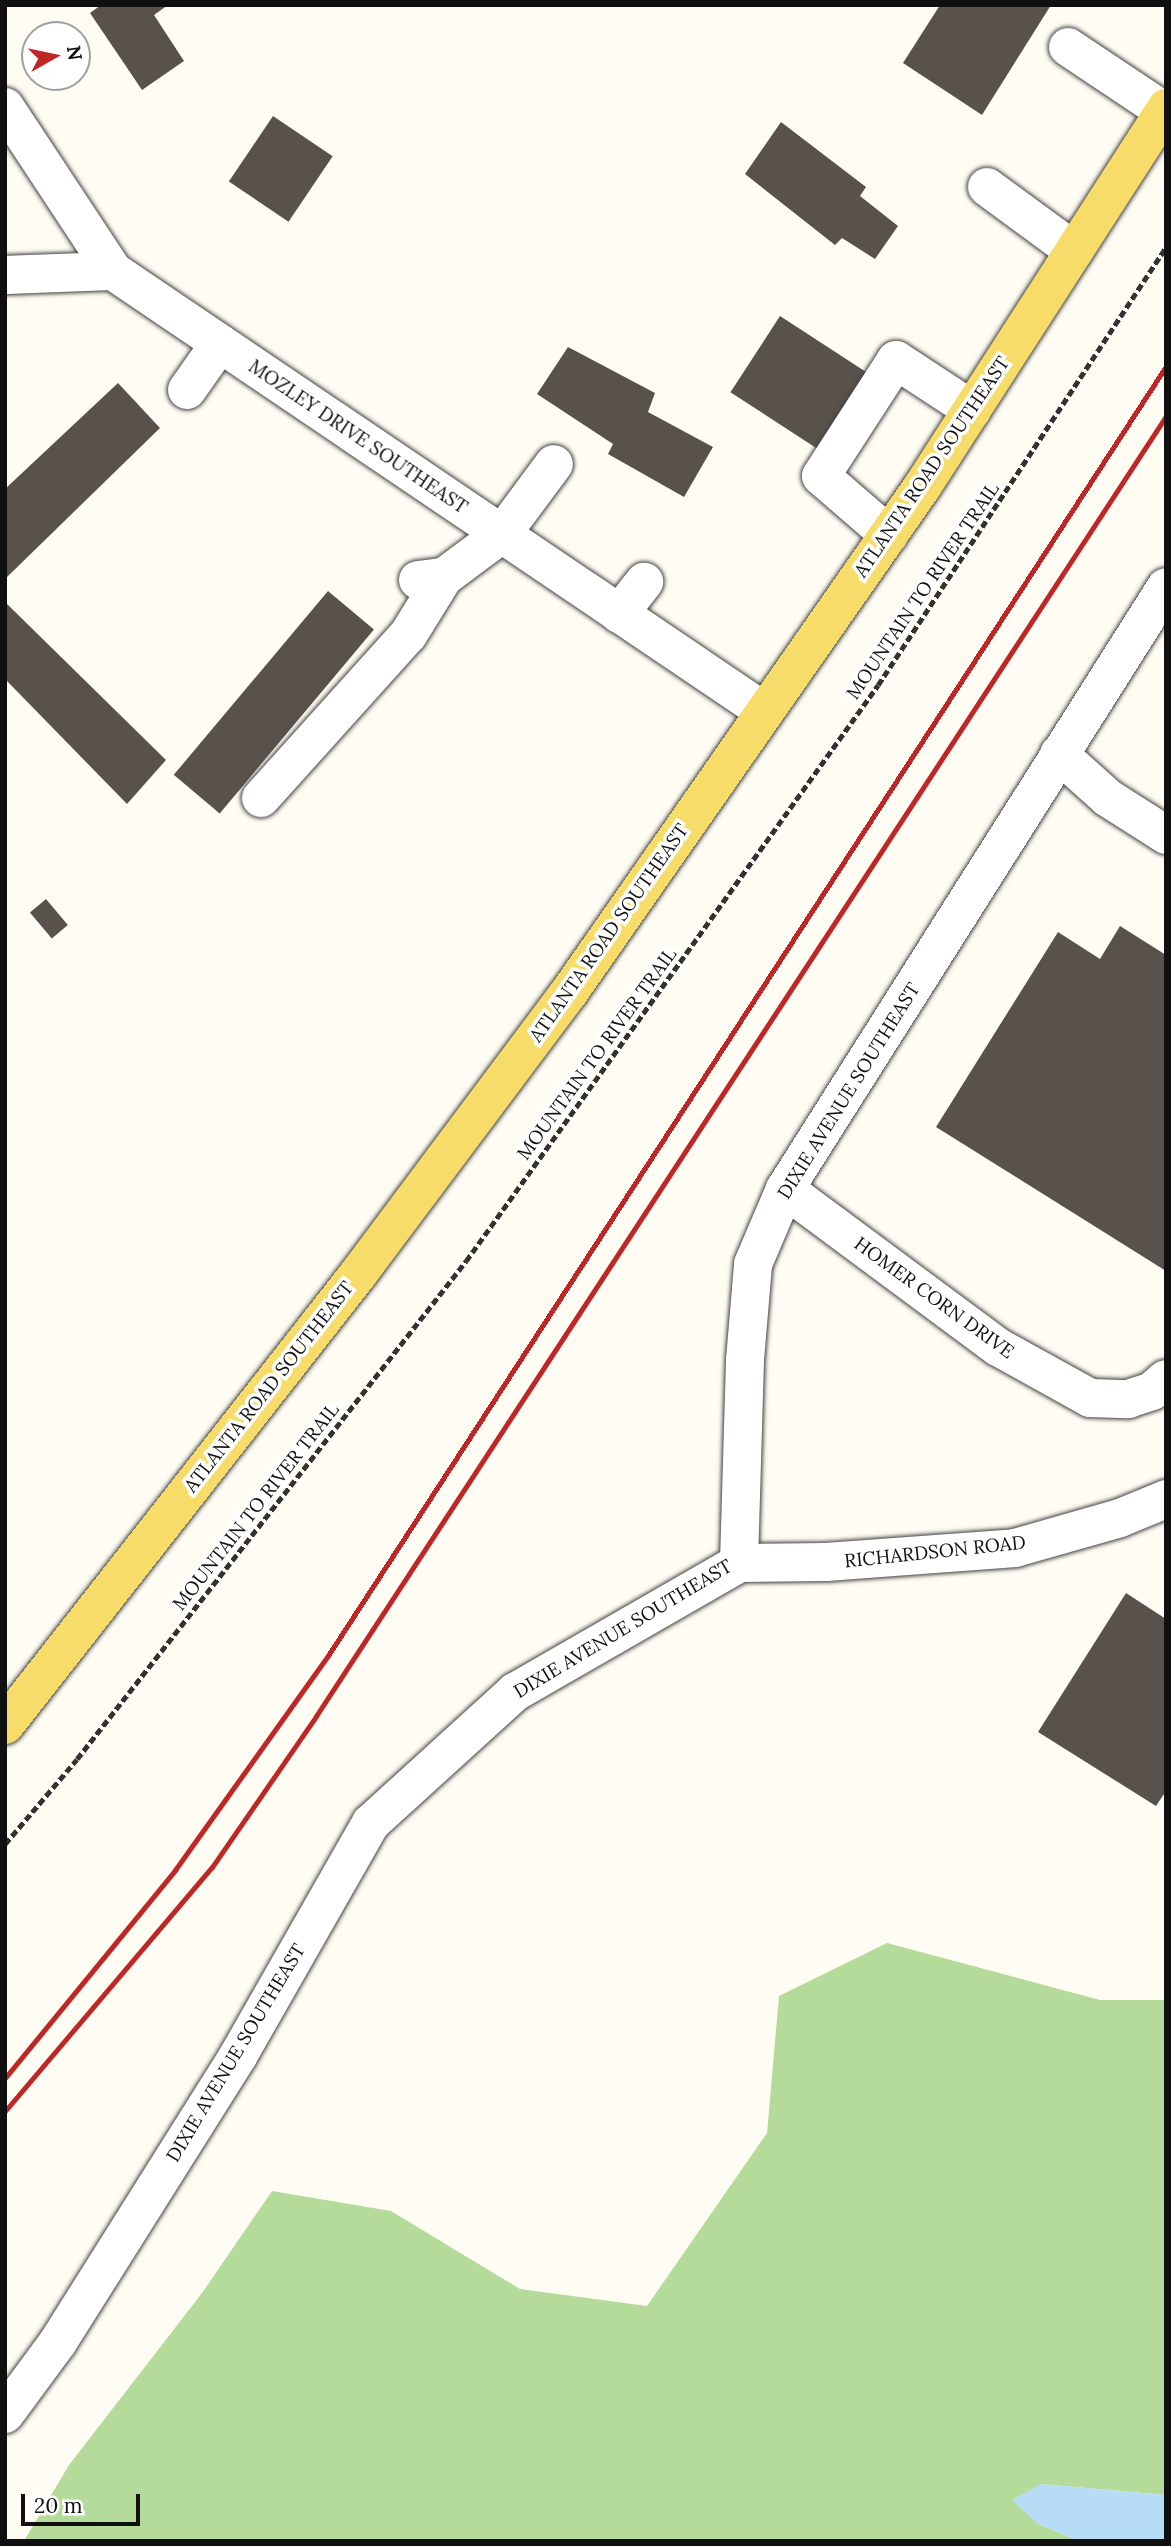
<!DOCTYPE html>
<html>
<head>
<meta charset="utf-8">
<style>
	body { margin:0 }
	#map { position:relative; width:1171px; height:2546px; overflow:hidden; background:#fffdf3; font-family:Lora,serif }
	div>[style] { position:absolute }
	.forest>* { inset:0; background:#b5db9b }
	.water>* { inset:0; background:#b7dcf6 }
	.building>* { inset:0; background:#59524c; transform-origin:0 0 }
	.path>* { height:4.5px; margin-top:-2.25px; transform-origin:0; background:repeating-linear-gradient(90deg,#323232 0 7px,transparent 0 10.5px) }
	.roads { filter:drop-shadow(0 0 2px #434343) drop-shadow(0 0 2px #434343) }
	.minor>* { height:38px; margin:-19px; padding:0 19px; transform-origin:19px; border-radius:19px; background:#fff }
	.major>* { height:38px; margin:-19px; padding:0 19px; transform-origin:19px; border-radius:19px; background:#f8dc69 }
	.rail>* { height:5px; margin:-2.5px; padding:0 2.5px; transform-origin:2.5px; border-radius:2.5px; background:#c12626 }
	span { translate:-50% -50%; white-space:nowrap; text-align:center; line-height:1.15; -webkit-text-stroke:7px #fff; paint-order:stroke }
	.street-label { font-size:19px; color:#101010 }
	.frame { position:absolute; inset:0; border:7px solid #101010; pointer-events:none }
	.north { position:absolute; left:21px; top:21px; width:70px; height:70px; box-sizing:border-box; background:#fff; border:2px solid #9f9f9f; border-radius:50%; rotate:81deg; font-size:19px; font-weight:700; line-height:28px; text-align:center; color:#101010 }
	.north::after { content:''; display:block; margin:auto; width:24px; height:32px; background:#c12626; clip-path:polygon(50% 0,100% 100%,50% 72%,0 100%) }
	.scale { position:absolute; left:21px; top:2494px; width:119px; height:32px; box-sizing:border-box; border:4px solid #101010; border-top:0; padding-left:9px; font-size:21px; line-height:24px; white-space:nowrap; color:#101010; -webkit-text-stroke:5px #fff; paint-order:stroke }
</style>
</head>
<body>
<div id="map">
	<div class="forest">
		<div style="clip-path:polygon(887px 1943px,1100px 2000px,1166px 2000px,1166px 2495px,1041px 2484px,1037px 2523px,1078px 2541px,24px 2541px,69px 2465px,202px 2293px,272px 2191px,391px 2211px,520px 2289px,647px 2306px,767px 2133px,779px 1996px)"></div>
	</div>
	<div class="water">
		<div style="clip-path:polygon(1041px 2484px,1166px 2495px,1166px 2541px,1078px 2541px,1037px 2523px,1012px 2500px)"></div>
	</div>
	<div class="building">
		<div style="clip-path:polygon(101px 5px,168px 5px,154px 15px,184px 61px,142px 90px,90px 13px)"></div>
		<div style="clip-path:polygon(940px 5px,1051px 5px,982px 115px,903px 63px)"></div>
		<div style="left:273px;top:116px;width:72px;height:79px;rotate:34deg"></div>
		<div style="clip-path:polygon(781px 122px,866px 187px,860px 196px,898px 226px,875px 259px,842px 238px,835px 245px,745px 174px)"></div>
		<div style="left:780px;top:316px;width:110px;height:91px;rotate:33deg"></div>
		<div style="clip-path:polygon(568px 347px,655px 393px,648px 412px,713px 447px,684px 497px,608px 454px,613px 444px,537px 394px)"></div>
		<div style="clip-path:polygon(118px 383px,160px 428px,5px 579px,5px 489px)"></div>
		<div style="left:328px;top:591px;width:60px;height:240px;rotate:40deg"></div>
		<div style="clip-path:polygon(5px 602px,166px 760px,127px 804px,5px 679px)"></div>
		<div style="left:46px;top:899px;width:34px;height:21px;rotate:50deg"></div>
		<div style="clip-path:polygon(1120px 926px,1166px 955px,1166px 1271px,936px 1127px,1058px 932px,1100px 959px)"></div>
		<div style="clip-path:polygon(1126px 1593px,1166px 1619px,1166px 1791px,1156px 1806px,1038px 1732px)"></div>
	</div>
	<div class="path">
		<div style="left:5px;top:1844px;width:111px;rotate:-49.7deg"></div>
		<div style="left:77px;top:1759px;width:632px;rotate:-52.01deg"></div>
		<div style="left:466px;top:1261px;width:708px;rotate:-54.42deg"></div>
		<div style="left:878px;top:685px;width:524px;rotate:-56.67deg"></div>
	</div>
	<div class="roads">
		<div class="minor">
			<div style="left:1068px;top:47px;width:115px;rotate:33.7deg"></div>
			<div style="left:5px;top:107px;width:196px;rotate:56.6deg"></div>
			<div style="left:113px;top:271px;width:787px;rotate:34.07deg"></div>
			<div style="left:987px;top:187px;width:108px;rotate:36.3deg"></div>
			<div style="left:5px;top:275px;width:108px;rotate:-2.1deg"></div>
			<div style="left:187px;top:390px;width:57px;rotate:-54.9deg"></div>
			<div style="left:889px;top:535px;width:90px;rotate:-139.1deg"></div>
			<div style="left:821px;top:476px;width:138px;rotate:-57.1deg"></div>
			<div style="left:896px;top:360px;width:91px;rotate:33.3deg"></div>
			<div style="left:418px;top:580px;width:26px;rotate:-7deg"></div>
			<div style="left:444px;top:577px;width:72px;rotate:-36.6deg"></div>
			<div style="left:502px;top:534px;width:87px;rotate:-53.4deg"></div>
			<div style="left:619px;top:614px;width:41px;rotate:-52deg"></div>
			<div style="left:1059px;top:754px;width:66px;rotate:41.9deg"></div>
			<div style="left:1108px;top:798px;width:69px;rotate:32.5deg"></div>
			<div style="left:261px;top:798px;width:219px;rotate:-48deg"></div>
			<div style="left:408px;top:635px;width:68px;rotate:-58.2deg"></div>
			<div style="left:785px;top:1189px;width:265px;rotate:36.6deg"></div>
			<div style="left:998px;top:1347px;width:105px;rotate:29deg"></div>
			<div style="left:1090px;top:1398px;width:38px;rotate:2deg"></div>
			<div style="left:1128px;top:1399px;width:25px;rotate:-18deg"></div>
			<div style="left:1152px;top:1391px;width:18px;rotate:-41deg"></div>
			<div style="left:739px;top:1563px;width:87px;rotate:-0.7deg"></div>
			<div style="left:826px;top:1562px;width:190px;rotate:-4.2deg"></div>
			<div style="left:1015px;top:1548px;width:109px;rotate:-15.9deg"></div>
			<div style="left:1120px;top:1518px;width:50px;rotate:-22.4deg"></div>
			<div style="left:5px;top:2414px;width:89px;rotate:-53.6deg"></div>
			<div style="left:58px;top:2342px;width:338px;rotate:-57.8deg"></div>
			<div style="left:238px;top:2056px;width:268px;rotate:-60.3deg"></div>
			<div style="left:371px;top:1823px;width:195px;rotate:-42.3deg"></div>
			<div style="left:515px;top:1692px;width:258px;rotate:-29.9deg"></div>
			<div style="left:739px;top:1563px;width:203px;rotate:-88.3deg"></div>
			<div style="left:745px;top:1360px;width:96px;rotate:-85.2deg"></div>
			<div style="left:753px;top:1264px;width:82px;rotate:-66.9deg"></div>
			<div style="left:785px;top:1189px;width:712px;rotate:-57.67deg"></div>
		</div>
		<div class="major">
			<div style="left:5px;top:1725px;width:574px;rotate:-51.93deg"></div>
			<div style="left:359px;top:1273px;width:349px;rotate:-53.2deg"></div>
			<div style="left:568px;top:994px;width:618px;rotate:-55.08deg"></div>
			<div style="left:922px;top:487px;width:451px;rotate:-57.2deg"></div>
		</div>
	</div>
	<div class="rail">
		<div style="left:5px;top:2078px;width:269px;rotate:-50.7deg"></div>
		<div style="left:175px;top:1870px;width:265px;rotate:-54.5deg"></div>
		<div style="left:329px;top:1654px;width:1536px;rotate:-56.98deg"></div>
		<div style="left:5px;top:2111px;width:320px;rotate:-49.7deg"></div>
		<div style="left:212px;top:1867px;width:183px;rotate:-55.4deg"></div>
		<div style="left:316px;top:1716px;width:1553px;rotate:-56.82deg"></div>
	</div>
	<div class="street-label">
		<span style="left:358px;top:437px;rotate:34deg">MOZLEY DRIVE SOUTHEAST</span>
		<span style="left:932px;top:467px;rotate:-56deg">ATLANTA ROAD SOUTHEAST</span>
		<span style="left:923px;top:591px;rotate:-56deg">MOUNTAIN TO RIVER TRAIL</span>
		<span style="left:609px;top:933px;rotate:-55deg">ATLANTA ROAD SOUTHEAST</span>
		<span style="left:597px;top:1054px;rotate:-54deg">MOUNTAIN TO RIVER TRAIL</span>
		<span style="left:849px;top:1091px;rotate:-58deg">DIXIE AVENUE SOUTHEAST</span>
		<span style="left:934px;top:1298px;rotate:36deg">HOMER CORN DRIVE</span>
		<span style="left:269px;top:1387px;rotate:-52deg">ATLANTA ROAD SOUTHEAST</span>
		<span style="left:256px;top:1507px;rotate:-52deg">MOUNTAIN TO RIVER TRAIL</span>
		<span style="left:935px;top:1552px;rotate:-6deg">RICHARDSON ROAD</span>
		<span style="left:623px;top:1629px;rotate:-31deg">DIXIE AVENUE SOUTHEAST</span>
		<span style="left:236px;top:2053px;rotate:-59deg">DIXIE AVENUE SOUTHEAST</span>
	</div>
	<div class="frame"></div>
	<div class="north">N</div>
	<div class="scale">20 m</div>
</div>
</body>
</html>
